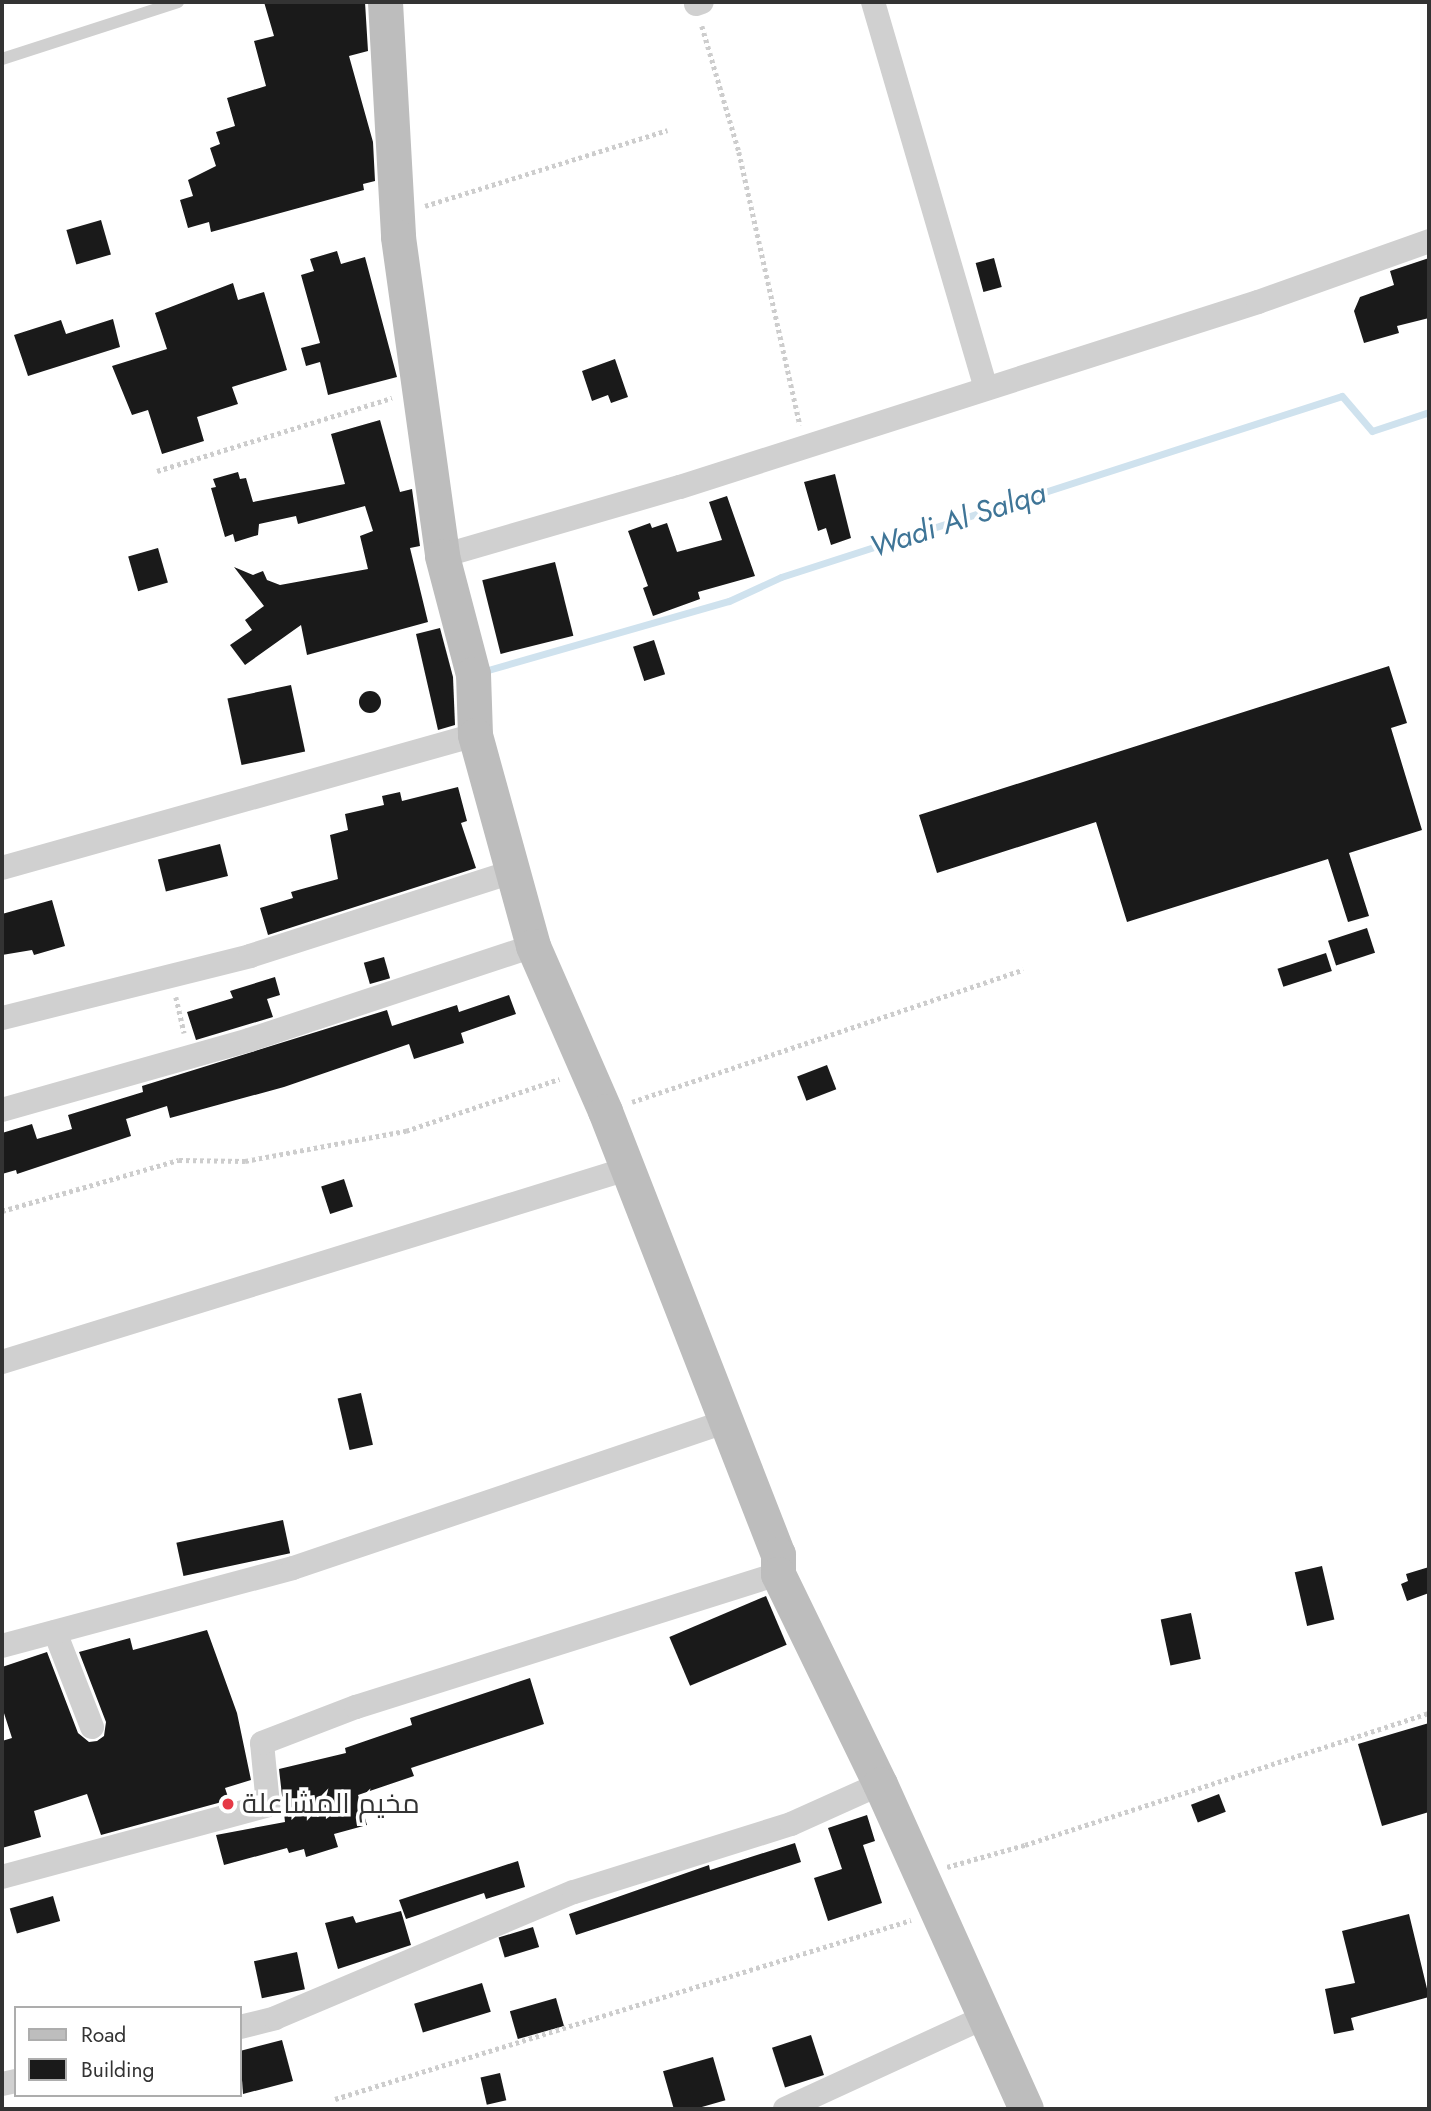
<!DOCTYPE html>
<html>
<head>
<meta charset="utf-8">
<style>
	body { margin:0 }
	#map { position:relative; width:1431px; height:2111px; overflow:hidden; background:#fff; font-family:Jost,Cairo,sans-serif }
	div>[style] { position:absolute }
	.stream>* { height:7px; margin:-3.5px; padding:0 3.5px; transform-origin:3.5px; border-radius:3.5px; background:#cfe2ee }
	.building>* { inset:0; background:#1a1a1a; transform-origin:0 0 }
	.round { border-radius:50% }
	.path>* { height:4.5px; margin-top:-2.25px; transform-origin:0; background:repeating-linear-gradient(90deg,#cdcdcd 0 3.5px,transparent 0 7px) }
	.lane>* { height:12px; margin:-6px; padding:0 6px; transform-origin:6px; border-radius:6px; background:#d0d0d0 }
	.street>* { height:24px; margin:-12px; padding:0 12px; transform-origin:12px; border-radius:12px; background:#d0d0d0 }
	.secondary>* { height:35px; margin:-17.5px; padding:0 17.5px; transform-origin:17.5px; border-radius:17.5px; background:#bdbdbd }
	.dots>* { width:19px; height:19px; translate:-50% -50%; box-sizing:border-box; border:4px solid #fff; border-radius:50% }
	span { translate:-50% -50%; white-space:nowrap; text-align:center; line-height:1.15; -webkit-text-stroke:7px #fff; paint-order:stroke }
	.poi-label { font-size:28px; color:#333 }
	.left { translate:0 -50%; text-align:left }
	.water-label { font-size:30px; color:#3f7597; font-style:italic }
	.frame { position:absolute; inset:0; border:4px solid #333; pointer-events:none }
	.legend { position:absolute; left:14px; top:2006px; width:228px; height:91px; box-sizing:border-box; background:#fff; border:2px solid #adadad; margin:0; padding:9px 12px; list-style:none; font-size:21px; color:#333 }
	.legend li { display:flex; align-items:center; gap:14px; height:35px }
	.legend b { width:35px; border:2px solid #adadad }
</style>
</head>
<body>
<div id="map">
	<div class="stream">
		<div style="left:481px;top:672px;width:258px;rotate:-16deg"></div>
		<div style="left:729px;top:601px;width:57px;rotate:-24.8deg"></div>
		<div style="left:781px;top:577px;width:589px;rotate:-17.88deg"></div>
		<div style="left:1342px;top:396px;width:46px;rotate:49.4deg"></div>
		<div style="left:1372px;top:431px;width:60px;rotate:-18.4deg"></div>
	</div>
	<div class="building">
		<div style="clip-path:polygon(264px 2px,365px 2px,368px 51px,349px 56px,373px 142px,375px 181px,363px 184px,364px 190px,211px 232px,209px 222px,188px 228px,180px 200px,193px 196px,188px 180px,216px 166px,210px 148px,220px 144px,216px 132px,235px 126px,227px 98px,266px 86px,254px 41px,274px 36px)"></div>
		<div style="left:101px;top:220px;width:36px;height:36px;rotate:74deg"></div>
		<div style="clip-path:polygon(337px 251px,341px 264px,365px 257px,397px 377px,328px 395px,320px 362px,306px 366px,301px 348px,320px 343px,301px 275px,314px 271px,310px 259px)"></div>
		<div style="left:994px;top:258px;width:30px;height:19px;rotate:75deg"></div>
		<div style="clip-path:polygon(1429px 258px,1429px 318px,1397px 326px,1399px 333px,1364px 343px,1354px 311px,1360px 297px,1394px 285px,1390px 271px)"></div>
		<div style="clip-path:polygon(233px 283px,238px 300px,264px 292px,287px 370px,232px 387px,238px 404px,197px 417px,204px 441px,162px 454px,148px 410px,132px 415px,112px 366px,167px 349px,155px 313px)"></div>
		<div style="clip-path:polygon(113px 319px,120px 347px,28px 376px,14px 335px,61px 320px,66px 334px)"></div>
		<div style="clip-path:polygon(615px 359px,628px 397px,611px 403px,608px 395px,592px 401px,582px 371px)"></div>
		<div style="clip-path:polygon(380px 420px,400px 492px,412px 489px,420px 546px,410px 548px,428px 622px,307px 655px,301px 625px,245px 665px,230px 645px,252px 630px,245px 620px,264px 606px,234px 567px,253px 575px,263px 571px,267px 580px,280px 585px,368px 569px,360px 536px,373px 531px,365px 506px,298px 524px,296px 516px,259px 524px,258px 535px,235px 542px,233px 534px,225px 537px,211px 488px,216px 487px,213px 479px,238px 472px,240px 479px,246px 478px,253px 502px,345px 484px,331px 434px)"></div>
		<div style="clip-path:polygon(835px 474px,851px 538px,831px 545px,826px 528px,818px 531px,804px 482px)"></div>
		<div style="clip-path:polygon(727px 496px,755px 576px,698px 592px,700px 599px,653px 616px,643px 588px,648px 586px,628px 531px,650px 523px,652px 528px,667px 523px,677px 552px,722px 540px,709px 502px)"></div>
		<div style="left:158px;top:548px;width:36px;height:31px;rotate:74deg"></div>
		<div style="left:555px;top:562px;width:76px;height:75px;rotate:76deg"></div>
		<div style="clip-path:polygon(440px 628px,453px 677px,455px 725px,438px 730px,416px 634px)"></div>
		<div style="left:654px;top:640px;width:36px;height:22px;rotate:72deg"></div>
		<div style="clip-path:polygon(1389px 666px,1407px 723px,1391px 728px,1422px 830px,1349px 853px,1369px 916px,1348px 922px,1328px 859px,1127px 922px,1096px 822px,937px 873px,919px 815px)"></div>
		<div style="left:291px;top:685px;width:68px;height:65px;rotate:78deg"></div>
		<div class="round" style="left:359px;top:691px;width:22px;height:22px"></div>
		<div style="clip-path:polygon(458px 787px,467px 821px,461px 823px,476px 868px,268px 935px,260px 908px,293px 898px,291px 892px,338px 879px,330px 835px,348px 830px,345px 814px,384px 805px,382px 796px,400px 792px,402px 801px)"></div>
		<div style="left:220px;top:844px;width:33px;height:64px;rotate:76deg"></div>
		<div style="clip-path:polygon(52px 900px,65px 946px,34px 955px,32px 950px,2px 955px,2px 914px)"></div>
		<div style="left:1367px;top:928px;width:26px;height:41px;rotate:72deg"></div>
		<div style="left:1326px;top:953px;width:19px;height:51px;rotate:72deg"></div>
		<div style="left:384px;top:957px;width:22px;height:21px;rotate:74deg"></div>
		<div style="clip-path:polygon(275px 977px,280px 995px,267px 999px,273px 1017px,196px 1040px,187px 1012px,233px 998px,230px 991px)"></div>
		<div style="clip-path:polygon(509px 995px,516px 1014px,461px 1033px,464px 1043px,414px 1059px,409px 1044px,284px 1087px,170px 1118px,167px 1106px,126px 1119px,131px 1136px,17px 1174px,16px 1170px,2px 1174px,2px 1133px,32px 1124px,37px 1139px,72px 1129px,68px 1115px,143px 1092px,142px 1086px,387px 1010px,392px 1026px,457px 1005px,459px 1012px)"></div>
		<div style="left:827px;top:1065px;width:26px;height:32px;rotate:69deg"></div>
		<div style="left:344px;top:1179px;width:29px;height:24px;rotate:72deg"></div>
		<div style="left:361px;top:1393px;width:53px;height:24px;rotate:77deg"></div>
		<div style="left:283px;top:1520px;width:34px;height:109px;rotate:78deg"></div>
		<div style="left:1322px;top:1566px;width:55px;height:28px;rotate:77deg"></div>
		<div style="clip-path:polygon(1429px 1567px,1429px 1593px,1407px 1601px,1401px 1584px,1408px 1581px,1406px 1574px)"></div>
		<div style="left:766px;top:1596px;width:53px;height:105px;rotate:67deg"></div>
		<div style="left:1191px;top:1613px;width:47px;height:31px;rotate:78deg"></div>
		<div style="clip-path:polygon(207px 1630px,237px 1713px,251px 1780px,225px 1788px,229px 1800px,101px 1835px,87px 1794px,34px 1811px,41px 1837px,2px 1848px,2px 1741px,12px 1738px,2px 1707px,2px 1667px,47px 1652px,78px 1733px,89px 1742px,97px 1741px,104px 1736px,106px 1722px,79px 1652px,130px 1638px,133px 1650px)"></div>
		<div style="clip-path:polygon(530px 1678px,544px 1724px,411px 1768px,414px 1776px,358px 1795px,367px 1825px,334px 1834px,338px 1847px,306px 1857px,304px 1849px,289px 1853px,287px 1848px,224px 1865px,216px 1835px,285px 1822px,279px 1769px,346px 1753px,345px 1748px,412px 1725px,410px 1718px)"></div>
		<div style="clip-path:polygon(1429px 1723px,1429px 1812px,1382px 1826px,1358px 1744px)"></div>
		<div style="left:1219px;top:1794px;width:19px;height:30px;rotate:69deg"></div>
		<div style="clip-path:polygon(867px 1815px,875px 1841px,863px 1845px,882px 1903px,828px 1921px,814px 1878px,842px 1869px,828px 1828px)"></div>
		<div style="clip-path:polygon(795px 1843px,801px 1862px,576px 1935px,569px 1914px,709px 1865px,710px 1870px)"></div>
		<div style="clip-path:polygon(518px 1861px,525px 1887px,486px 1899px,484px 1893px,406px 1919px,399px 1900px)"></div>
		<div style="left:53px;top:1896px;width:26px;height:45px;rotate:74deg"></div>
		<div style="clip-path:polygon(401px 1911px,411px 1945px,338px 1969px,325px 1923px,353px 1916px,356px 1923px)"></div>
		<div style="clip-path:polygon(1409px 1914px,1429px 1997px,1351px 2018px,1354px 2030px,1334px 2034px,1325px 1989px,1355px 1983px,1342px 1931px)"></div>
		<div style="left:533px;top:1927px;width:21px;height:36px;rotate:73deg"></div>
		<div style="left:297px;top:1952px;width:38px;height:44px;rotate:78deg"></div>
		<div style="left:482px;top:1983px;width:30px;height:71px;rotate:73deg"></div>
		<div style="left:556px;top:1998px;width:29px;height:48px;rotate:74deg"></div>
		<div style="left:811px;top:2035px;width:42px;height:41px;rotate:72deg"></div>
		<div style="clip-path:polygon(282px 2040px,293px 2081px,243px 2094px,240px 2051px)"></div>
		<div style="left:713px;top:2057px;width:45px;height:52px;rotate:74deg"></div>
		<div style="left:500px;top:2073px;width:28px;height:20px;rotate:77deg"></div>
	</div>
	<div class="path">
		<div style="left:702px;top:26px;width:131px;rotate:73.6deg"></div>
		<div style="left:739px;top:152px;width:280px;rotate:77.4deg"></div>
		<div style="left:425px;top:206px;width:254px;rotate:-17.4deg"></div>
		<div style="left:157px;top:471px;width:246px;rotate:-17.3deg"></div>
		<div style="left:176px;top:997px;width:37px;rotate:77deg"></div>
		<div style="left:632px;top:1102px;width:413px;rotate:-18.7deg"></div>
		<div style="left:2px;top:1211px;width:184px;rotate:-16.1deg"></div>
		<div style="left:179px;top:1160px;width:66px;rotate:0.9deg"></div>
		<div style="left:245px;top:1161px;width:164px;rotate:-10.6deg"></div>
		<div style="left:406px;top:1131px;width:162px;rotate:-18.8deg"></div>
		<div style="left:947px;top:1867px;width:81px;rotate:-15.8deg"></div>
		<div style="left:1025px;top:1845px;width:425px;rotate:-18.1deg"></div>
		<div style="left:335px;top:2099px;width:603px;rotate:-17.26deg"></div>
	</div>
	<div class="lane">
		<div style="left:2px;top:59px;width:185px;rotate:-17.9deg"></div>
	</div>
	<div class="street">
		<div style="left:873px;top:2px;width:402px;rotate:73.7deg"></div>
		<div style="left:696px;top:4px;width:6px;rotate:-18deg"></div>
		<div style="left:442px;top:556px;width:248px;rotate:-16.2deg"></div>
		<div style="left:680px;top:487px;width:607px;rotate:-17.75deg"></div>
		<div style="left:1258px;top:302px;width:182px;rotate:-19.6deg"></div>
		<div style="left:2px;top:868px;width:491px;rotate:-15.7deg"></div>
		<div style="left:2px;top:1018px;width:256px;rotate:-14deg"></div>
		<div style="left:250px;top:956px;width:274px;rotate:-17.8deg"></div>
		<div style="left:2px;top:1110px;width:257px;rotate:-15.8deg"></div>
		<div style="left:249px;top:1040px;width:299px;rotate:-18.3deg"></div>
		<div style="left:2px;top:1362px;width:654px;rotate:-17.16deg"></div>
		<div style="left:55px;top:1632px;width:102px;rotate:68.7deg"></div>
		<div style="left:2px;top:1646px;width:301px;rotate:-15deg"></div>
		<div style="left:293px;top:1568px;width:456px;rotate:-18.7deg"></div>
		<div style="left:2px;top:1877px;width:276px;rotate:-15.1deg"></div>
		<div style="left:268px;top:1805px;width:62px;rotate:-95.5deg"></div>
		<div style="left:262px;top:1743px;width:101px;rotate:-21deg"></div>
		<div style="left:356px;top:1707px;width:442px;rotate:-17.5deg"></div>
		<div style="left:240px;top:2027px;width:36px;rotate:-14deg"></div>
		<div style="left:275px;top:2018px;width:324px;rotate:-22.9deg"></div>
		<div style="left:574px;top:1892px;width:227px;rotate:-17.4deg"></div>
		<div style="left:791px;top:1824px;width:98px;rotate:-24.2deg"></div>
		<div style="left:2px;top:2084px;width:14px;rotate:-12deg"></div>
		<div style="left:785px;top:2109px;width:218px;rotate:-24.7deg"></div>
	</div>
	<div class="secondary">
		<div style="left:385px;top:2px;width:235px;rotate:86.8deg"></div>
		<div style="left:398px;top:237px;width:322px;rotate:82.1deg"></div>
		<div style="left:442px;top:556px;width:122px;rotate:75.3deg"></div>
		<div style="left:473px;top:674px;width:61px;rotate:88.1deg"></div>
		<div style="left:475px;top:735px;width:219px;rotate:74.6deg"></div>
		<div style="left:533px;top:946px;width:180px;rotate:66.4deg"></div>
		<div style="left:605px;top:1111px;width:476px;rotate:68.7deg"></div>
		<div style="left:778px;top:1554px;width:20px;rotate:90deg"></div>
		<div style="left:778px;top:1574px;width:233px;rotate:64.1deg"></div>
		<div style="left:880px;top:1784px;width:356px;rotate:65.8deg"></div>
	</div>
	<div class="dots">
		<div style="left:228px;top:1804px;background:#e63946"></div>
	</div>
	<div class="poi-label">
		<span class="left" style="left:242px;top:1804px">مخيم المشاعلة</span>
	</div>
	<div class="water-label">
		<span style="left:958px;top:520px;rotate:-18deg">Wadi Al Salqa</span>
	</div>
	<div class="frame"></div>
	<ul class="legend">
	<li><b style="height:9px;background:#bdbdbd"></b>Road</li>
	<li><b style="height:19px;background:#1a1a1a"></b>Building</li>
	</ul>
</div>
</body>
</html>
